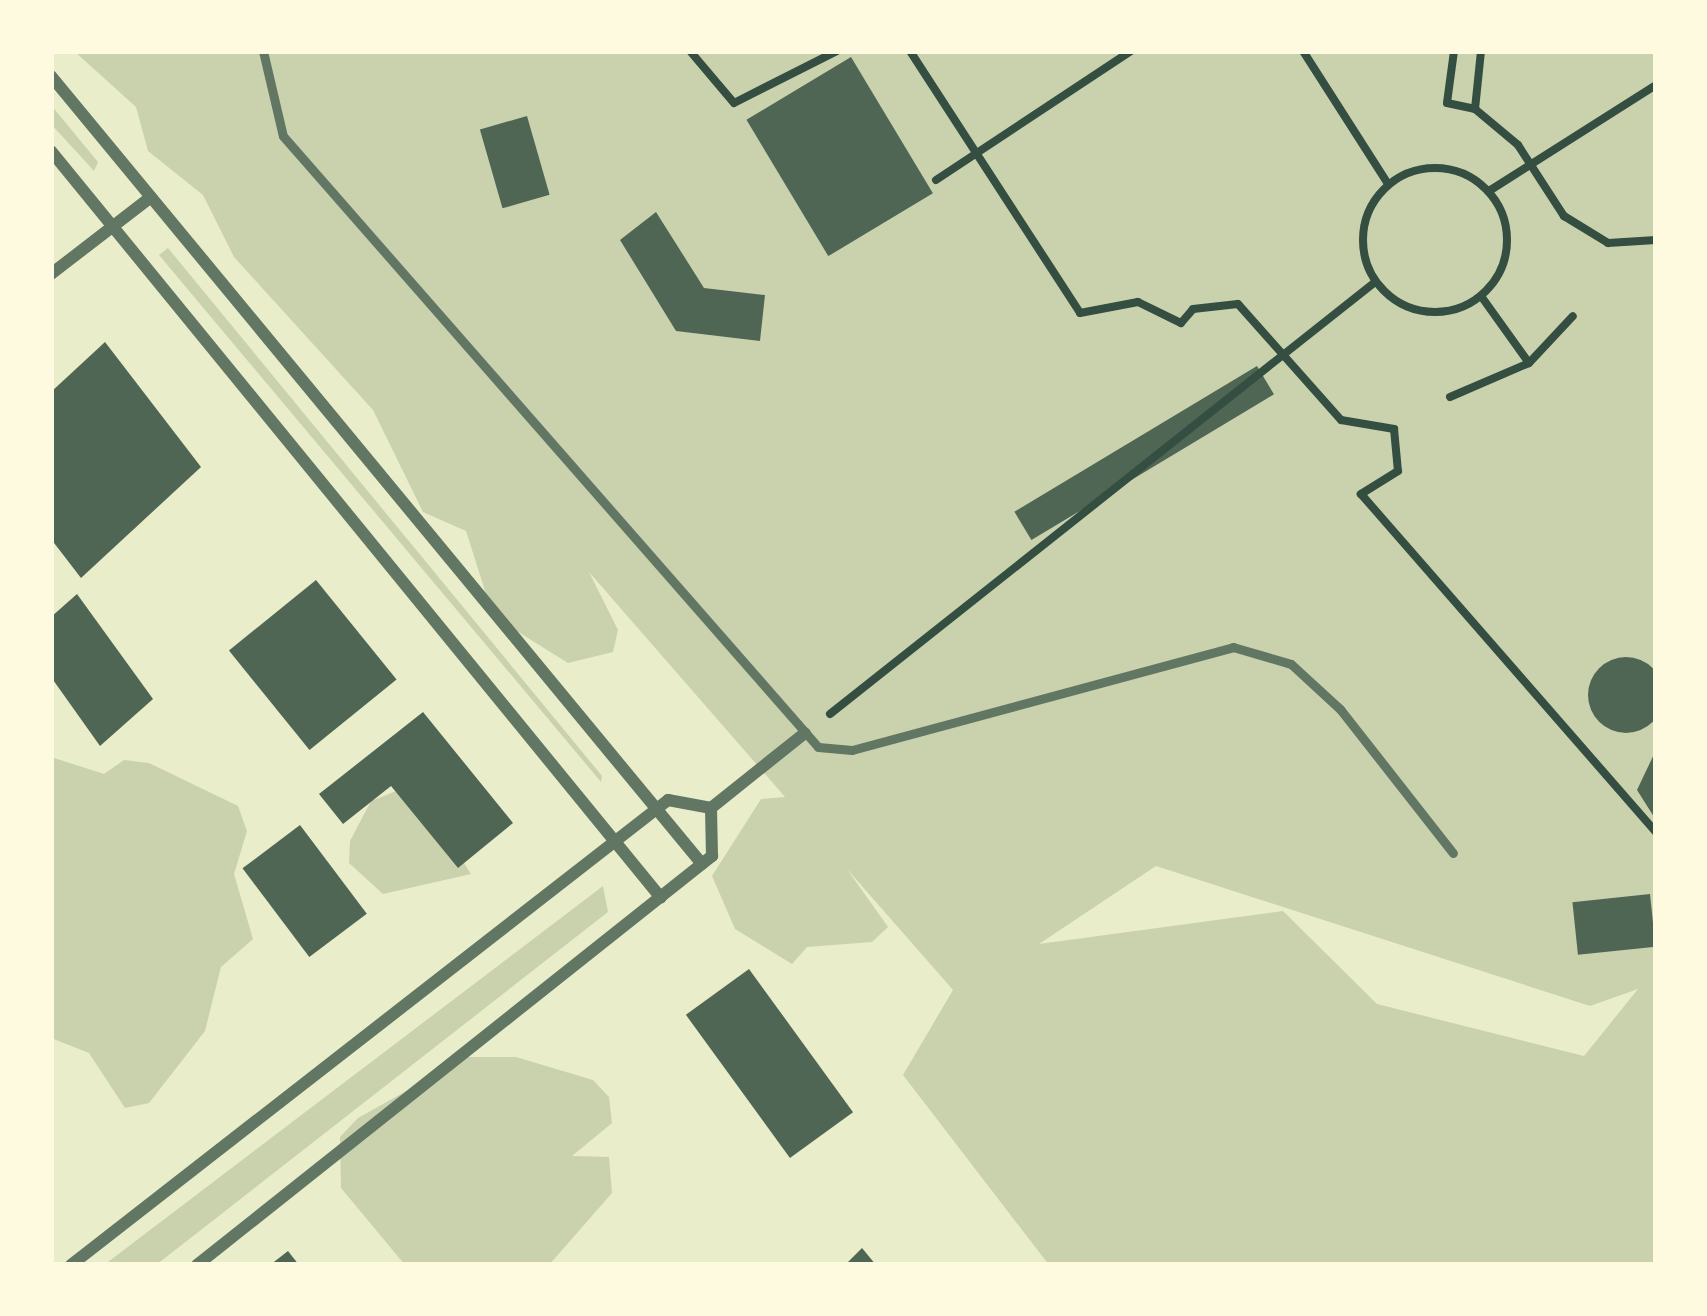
<!DOCTYPE html>
<html>
<head>
<meta charset="utf-8">
<style>
	body { margin:0 }
	#map { position:relative; width:1707px; height:1316px; overflow:hidden; background:#e9edc9; font-family:Commissioner,sans-serif }
	div>[style] { position:absolute }
	.green>* { inset:0; background:#cad2ad }
	.building>* { inset:0; background:#4f6655; transform-origin:0 0 }
	.round { border-radius:50% }
	.path>* { height:8px; margin:-4px; padding:0 4px; transform-origin:4px; border-radius:4px; background:#344e41 }
	.path>.ring { margin:-4px; padding:0; box-sizing:content-box; background:none; border:8px solid #344e41; border-radius:50% }
	.service>* { height:9px; margin:-4.5px; padding:0 4.5px; transform-origin:4.5px; border-radius:4.5px; background:#617663 }
	.minor>* { height:12px; margin:-6px; padding:0 6px; transform-origin:6px; border-radius:6px; background:#617663 }
	span { translate:-50% -50%; white-space:nowrap; text-align:center; line-height:1.15; -webkit-text-stroke:12px #fefae0; paint-order:stroke }
	.frame { position:absolute; inset:0; border:54px solid #fefae0; pointer-events:none }
</style>
</head>
<body>
<div id="map">
	<div class="green">
		<div style="clip-path:polygon(evenodd,74px 51px,1656px 51px,1656px 1265px,1049px 1265px,903px 1075px,953px 990px,847px 869px,888px 927px,872px 942px,807px 947px,792px 964px,735px 929px,712px 876px,761px 799px,785px 797px,589px 572px,618px 630px,613px 652px,568px 663px,493px 616px,466px 531px,423px 512px,373px 410px,234px 257px,203px 195px,148px 151px,136px 107px,74px 51px,1156px 866px,1590px 1006px,1638px 989px,1584px 1056px,1377px 1004px,1283px 911px,1039px 944px,1156px 866px)"></div>
		<div style="clip-path:polygon(51px 105px,98px 162px,94px 171px,51px 124px)"></div>
		<div style="clip-path:polygon(168px 248px,602px 776px,601px 782px,159px 255px)"></div>
		<div style="clip-path:polygon(51px 757px,104px 774px,124px 760px,149px 763px,238px 806px,247px 831px,234px 874px,253px 939px,221px 967px,205px 1031px,149px 1103px,125px 1108px,89px 1053px,51px 1038px)"></div>
		<div style="clip-path:polygon(414px 784px,471px 874px,383px 894px,349px 863px,350px 841px,371px 801px)"></div>
		<div style="clip-path:polygon(603px 886px,608px 912px,156px 1265px,104px 1265px)"></div>
		<div style="clip-path:polygon(467px 1057px,516px 1057px,593px 1080px,609px 1097px,612px 1123px,572px 1156px,609px 1157px,612px 1193px,549px 1265px,405px 1265px,341px 1188px,340px 1137px,358px 1118px)"></div>
	</div>
	<div class="building">
		<div style="left:851px;top:57px;width:159px;height:122px;rotate:59deg"></div>
		<div style="left:527px;top:116px;width:82px;height:49px;rotate:74deg"></div>
		<div style="clip-path:polygon(656px 212px,704px 288px,765px 295px,760px 341px,676px 331px,620px 240px)"></div>
		<div style="clip-path:polygon(105px 342px,201px 467px,81px 578px,51px 539px,51px 392px)"></div>
		<div style="left:1257px;top:366px;width:33px;height:283px;rotate:59deg"></div>
		<div style="left:316px;top:580px;width:128px;height:112px;rotate:51deg"></div>
		<div style="clip-path:polygon(77px 594px,153px 699px,100px 746px,51px 677px,51px 617px)"></div>
		<div class="round" style="left:1588px;top:657px;width:76px;height:76px"></div>
		<div style="clip-path:polygon(423px 712px,513px 823px,458px 868px,391px 786px,343px 824px,319px 794px)"></div>
		<div style="clip-path:polygon(1656px 750px,1656px 820px,1637px 790px)"></div>
		<div style="left:300px;top:825px;width:111px;height:72px;rotate:53deg"></div>
		<div style="left:1650px;top:894px;width:53px;height:78px;rotate:84deg"></div>
		<div style="left:749px;top:969px;width:177px;height:78px;rotate:54deg"></div>
		<div style="clip-path:polygon(862px 1248px,876px 1265px,845px 1265px)"></div>
		<div style="clip-path:polygon(288px 1251px,299px 1265px,270px 1265px)"></div>
	</div>
	<div class="path">
		<div style="left:690px;top:51px;width:68px;rotate:49.8deg"></div>
		<div style="left:734px;top:103px;width:115px;rotate:-26.8deg"></div>
		<div style="left:910px;top:51px;width:312px;rotate:57deg"></div>
		<div style="left:1080px;top:313px;width:59px;rotate:-10.7deg"></div>
		<div style="left:1138px;top:302px;width:48px;rotate:26deg"></div>
		<div style="left:1181px;top:323px;width:18px;rotate:-49deg"></div>
		<div style="left:1193px;top:309px;width:45px;rotate:-6.3deg"></div>
		<div style="left:1238px;top:304px;width:155px;rotate:48.4deg"></div>
		<div style="left:1341px;top:420px;width:54px;rotate:9.6deg"></div>
		<div style="left:1394px;top:429px;width:42px;rotate:84.6deg"></div>
		<div style="left:1398px;top:471px;width:44px;rotate:148.1deg"></div>
		<div style="left:1361px;top:494px;width:449px;rotate:48.9deg"></div>
		<div style="left:1303px;top:51px;width:158px;rotate:57.4deg"></div>
		<div style="left:1454px;top:51px;width:52px;rotate:97.7deg"></div>
		<div style="left:1447px;top:103px;width:29px;rotate:12deg"></div>
		<div style="left:1475px;top:109px;width:56px;rotate:39.9deg"></div>
		<div style="left:1518px;top:145px;width:85px;rotate:57.1deg"></div>
		<div style="left:1564px;top:216px;width:52px;rotate:31.5deg"></div>
		<div style="left:1608px;top:243px;width:48px;rotate:-3.6deg"></div>
		<div style="left:1475px;top:109px;width:58px;rotate:-84.1deg"></div>
		<div class="ring" style="left:1363px;top:168px;width:136px;height:136px"></div>
		<div style="left:936px;top:180px;width:234px;rotate:-33.5deg"></div>
		<div style="left:1489px;top:191px;width:198px;rotate:-32.4deg"></div>
		<div style="left:1481px;top:296px;width:82px;rotate:54.4deg"></div>
		<div style="left:1450px;top:397px;width:86px;rotate:-23.3deg"></div>
		<div style="left:1529px;top:363px;width:64px;rotate:-46.9deg"></div>
		<div style="left:830px;top:714px;width:695px;rotate:-38.4deg"></div>
	</div>
	<div class="service">
		<div style="left:263px;top:51px;width:87px;rotate:76.8deg"></div>
		<div style="left:283px;top:136px;width:812px;rotate:48.79deg"></div>
		<div style="left:818px;top:747px;width:34px;rotate:5deg"></div>
		<div style="left:852px;top:750px;width:395px;rotate:-15.1deg"></div>
		<div style="left:1233px;top:647px;width:60px;rotate:16.3deg"></div>
		<div style="left:1291px;top:664px;width:67px;rotate:42.6deg"></div>
		<div style="left:1340px;top:709px;width:183px;rotate:51.9deg"></div>
	</div>
	<div class="minor">
		<div style="left:51px;top:76px;width:1022px;rotate:50.44deg"></div>
		<div style="left:51px;top:151px;width:964px;rotate:50.76deg"></div>
		<div style="left:51px;top:274px;width:126px;rotate:-37.6deg"></div>
		<div style="left:71px;top:1265px;width:757px;rotate:-37.91deg"></div>
		<div style="left:668px;top:800px;width:44px;rotate:10.5deg"></div>
		<div style="left:711px;top:808px;width:120px;rotate:-38.6deg"></div>
		<div style="left:197px;top:1265px;width:658px;rotate:-38.46deg"></div>
		<div style="left:712px;top:856px;width:48px;rotate:-91.2deg"></div>
	</div>
	<div class="frame"></div>
</div>
</body>
</html>
